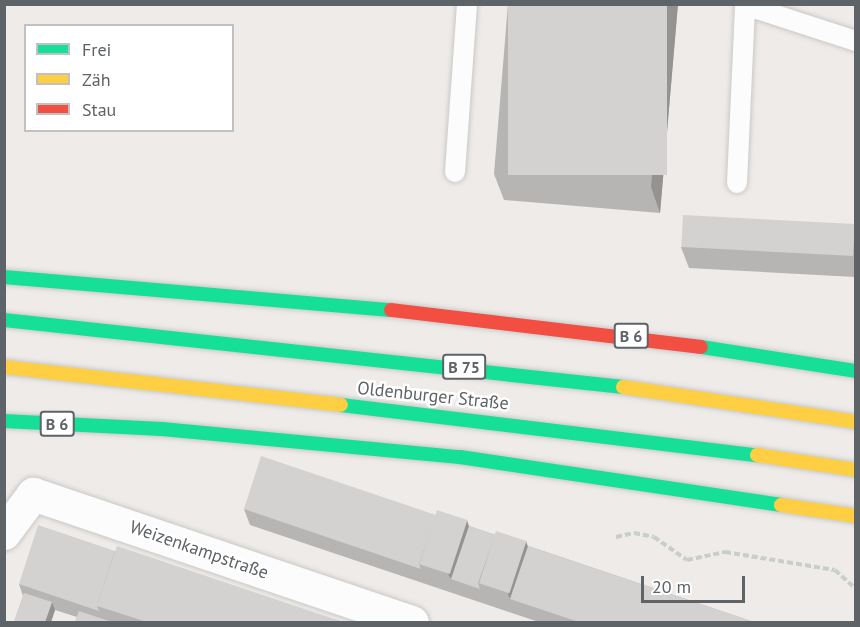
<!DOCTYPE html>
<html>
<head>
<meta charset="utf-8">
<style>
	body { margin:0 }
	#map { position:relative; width:860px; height:627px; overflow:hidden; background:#eeebe8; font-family:"PT Sans",sans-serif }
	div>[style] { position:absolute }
	.path>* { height:4px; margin-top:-2px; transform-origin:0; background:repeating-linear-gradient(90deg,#c8ceca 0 6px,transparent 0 9px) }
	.roads { filter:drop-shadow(0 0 2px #c8c9c8) drop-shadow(0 0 2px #c8c9c8) }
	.lane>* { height:20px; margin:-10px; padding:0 10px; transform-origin:10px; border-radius:10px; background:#fcfcfc }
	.street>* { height:33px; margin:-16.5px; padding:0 16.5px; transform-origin:16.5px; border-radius:16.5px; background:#fcfcfc }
	.fast>* { height:14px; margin:-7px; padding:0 7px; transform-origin:7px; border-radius:7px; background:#16e098 }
	.slow>* { height:14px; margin:-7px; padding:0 7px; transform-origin:7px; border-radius:7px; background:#ffcf43 }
	.jam>* { height:14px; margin:-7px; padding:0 7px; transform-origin:7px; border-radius:7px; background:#f24e42 }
	.wall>* { inset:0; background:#b6b5b4 }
	.shaded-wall>* { inset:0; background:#949392 }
	.building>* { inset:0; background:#d4d2d1; transform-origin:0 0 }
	span { translate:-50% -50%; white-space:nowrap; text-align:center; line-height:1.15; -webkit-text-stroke:5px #fff; paint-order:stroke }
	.shield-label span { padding:2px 4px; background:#fff; border:2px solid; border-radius:4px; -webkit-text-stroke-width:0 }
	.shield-label { font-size:16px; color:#5e6367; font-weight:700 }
	.street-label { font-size:18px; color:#5e6367 }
	.frame { position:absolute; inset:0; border:6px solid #5e6367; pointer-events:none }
	.legend { position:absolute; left:24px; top:24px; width:210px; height:108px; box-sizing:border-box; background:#fff; border:2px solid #bfc1c2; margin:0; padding:8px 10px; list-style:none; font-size:18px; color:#5e6367 }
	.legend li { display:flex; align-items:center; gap:12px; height:30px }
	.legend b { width:30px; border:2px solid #bfc1c2 }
	.scale { position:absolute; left:641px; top:576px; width:104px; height:27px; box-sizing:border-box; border:3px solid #5e6367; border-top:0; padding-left:8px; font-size:18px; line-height:21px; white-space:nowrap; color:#5e6367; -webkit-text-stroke:4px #fff; paint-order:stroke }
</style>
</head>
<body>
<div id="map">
	<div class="path">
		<div style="left:616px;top:537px;width:18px;rotate:-13deg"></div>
		<div style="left:634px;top:533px;width:20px;rotate:11deg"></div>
		<div style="left:654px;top:537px;width:40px;rotate:34.9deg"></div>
		<div style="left:687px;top:560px;width:39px;rotate:-12deg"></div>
		<div style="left:725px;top:552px;width:111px;rotate:9.3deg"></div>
		<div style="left:835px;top:570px;width:28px;rotate:42deg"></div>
	</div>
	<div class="roads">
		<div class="lane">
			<div style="left:745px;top:5px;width:117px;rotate:18deg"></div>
			<div style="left:455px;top:172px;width:168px;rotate:-85.9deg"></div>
			<div style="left:737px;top:183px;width:179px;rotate:-87.4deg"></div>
		</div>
		<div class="street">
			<div style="left:4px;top:533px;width:49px;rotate:-53.4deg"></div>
			<div style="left:33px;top:494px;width:400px;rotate:18.7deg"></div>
		</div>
		<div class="fast">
			<div style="left:4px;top:277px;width:388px;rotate:4.9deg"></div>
			<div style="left:4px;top:320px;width:623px;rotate:6.18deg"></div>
			<div style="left:701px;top:347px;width:157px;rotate:8.8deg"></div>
			<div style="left:341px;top:405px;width:419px;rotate:6.9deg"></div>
			<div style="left:4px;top:421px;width:158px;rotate:2.9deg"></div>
			<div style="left:162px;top:429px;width:299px;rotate:5.4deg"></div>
			<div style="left:460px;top:457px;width:325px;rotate:8.5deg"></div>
		</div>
		<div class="slow">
			<div style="left:4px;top:367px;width:339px;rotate:6.4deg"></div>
			<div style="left:623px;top:387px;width:236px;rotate:8.5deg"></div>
			<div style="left:757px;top:455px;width:100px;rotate:8.6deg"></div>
			<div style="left:781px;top:505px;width:76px;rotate:8.3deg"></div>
		</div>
		<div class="jam">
			<div style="left:391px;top:310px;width:312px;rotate:6.8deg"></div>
		</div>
	</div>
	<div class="wall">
		<div style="clip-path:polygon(508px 4px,678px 4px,660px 213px,504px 200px,494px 174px)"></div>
		<div style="clip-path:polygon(855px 224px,855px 277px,689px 268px,681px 247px)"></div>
		<div style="clip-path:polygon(244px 509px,469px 526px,754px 622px,539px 622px,250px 525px)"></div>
		<div style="clip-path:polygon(115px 551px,343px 622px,75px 622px,77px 617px,55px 610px,51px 622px,14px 622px,23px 596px,19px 584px)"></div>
	</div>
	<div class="shaded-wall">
		<div style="clip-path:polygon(667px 4px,678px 4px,660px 213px,651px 187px)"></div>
		<div style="clip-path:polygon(467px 520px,474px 542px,451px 579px,448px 574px)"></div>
		<div style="clip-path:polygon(526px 541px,533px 562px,510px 599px,508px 594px)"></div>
		<div style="clip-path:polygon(52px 602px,55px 610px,51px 622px,45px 622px)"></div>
	</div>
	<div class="building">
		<div style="left:508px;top:4px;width:159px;height:171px"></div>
		<div style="left:683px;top:215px;width:172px;height:32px;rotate:3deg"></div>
		<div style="clip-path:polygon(261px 456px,436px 515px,419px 564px,421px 569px,244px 509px)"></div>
		<div style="left:437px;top:510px;width:32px;height:57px;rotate:18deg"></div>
		<div style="clip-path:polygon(38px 525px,115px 551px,97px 606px,99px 611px,19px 584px)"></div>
		<div style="clip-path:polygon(469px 526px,495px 535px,478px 583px,480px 589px,451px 579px)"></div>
		<div style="left:496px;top:531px;width:32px;height:55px;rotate:18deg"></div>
		<div style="clip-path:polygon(117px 546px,343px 622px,147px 622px,97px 606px)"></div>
		<div style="clip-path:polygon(528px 546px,754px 622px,579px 622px,510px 599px)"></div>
		<div style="clip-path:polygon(24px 593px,52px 602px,45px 622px,14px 622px)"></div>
		<div style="clip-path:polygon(79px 611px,109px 621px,108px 622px,75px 622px)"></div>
	</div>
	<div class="shield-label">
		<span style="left:631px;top:336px">B 6</span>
		<span style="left:464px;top:367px">B 75</span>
		<span style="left:57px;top:424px">B 6</span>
	</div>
	<div class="street-label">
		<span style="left:433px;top:396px;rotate:6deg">Oldenburger Straße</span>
		<span style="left:199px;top:550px;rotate:19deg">Weizenkampstraße</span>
	</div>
	<div class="frame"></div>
	<ul class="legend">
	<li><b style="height:8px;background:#16e098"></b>Frei</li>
	<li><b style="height:8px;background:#ffcf43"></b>Zäh</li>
	<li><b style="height:8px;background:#f24e42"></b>Stau</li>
	</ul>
	<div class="scale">20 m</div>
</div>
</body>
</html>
